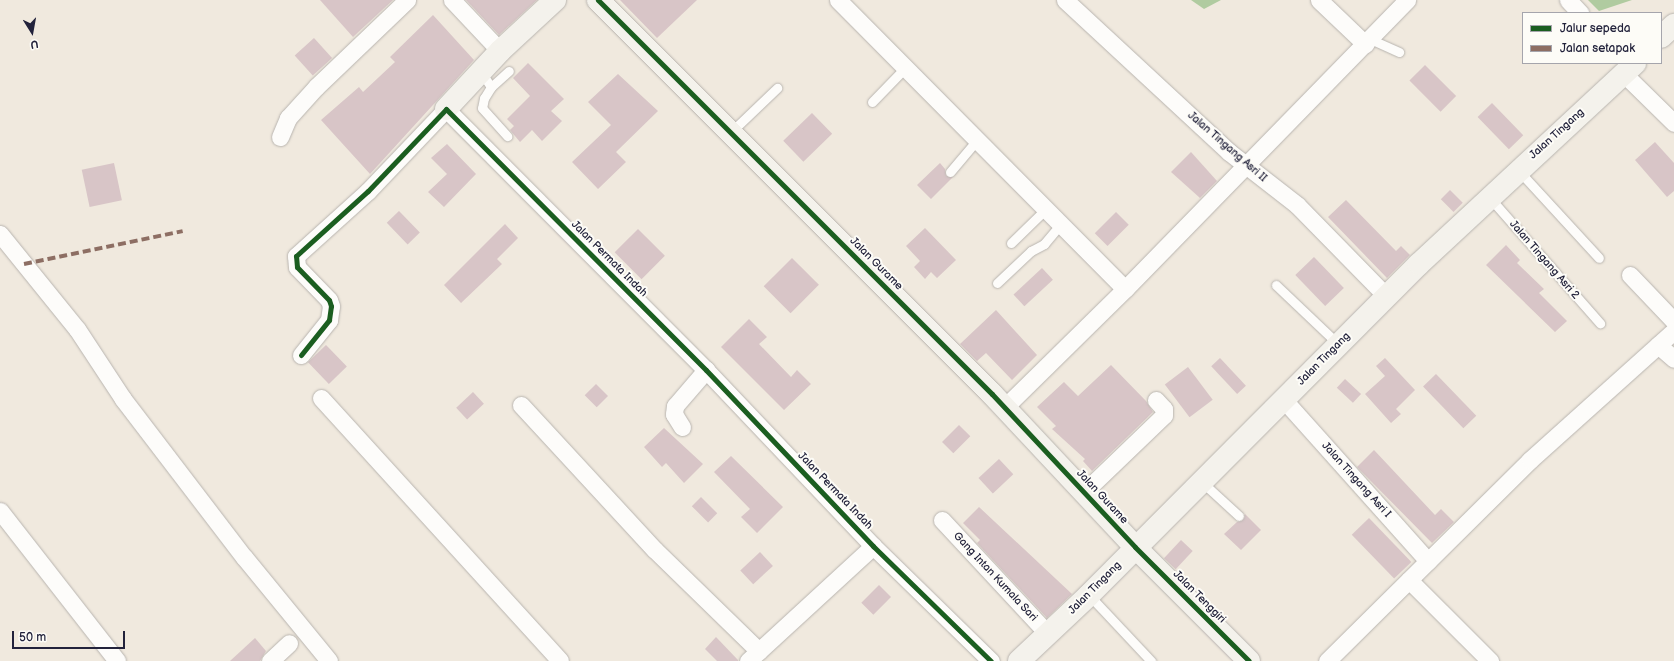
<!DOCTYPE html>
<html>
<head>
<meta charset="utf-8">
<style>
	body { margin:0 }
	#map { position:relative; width:1674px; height:661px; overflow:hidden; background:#f0e9de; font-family:"Balsamiq Sans",sans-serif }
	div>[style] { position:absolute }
	.forest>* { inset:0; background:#b0cba0 }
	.building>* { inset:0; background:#d8c5c7; transform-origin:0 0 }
	.roads { filter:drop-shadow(0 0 1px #b8b4af) drop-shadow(0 0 1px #b8b4af) }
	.lane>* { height:9px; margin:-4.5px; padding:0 4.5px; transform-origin:4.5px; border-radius:4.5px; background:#fdfcfa }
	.street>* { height:17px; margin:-8.5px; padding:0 8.5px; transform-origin:8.5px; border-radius:8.5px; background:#fdfcfa }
	.secondary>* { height:22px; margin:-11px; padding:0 11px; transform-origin:11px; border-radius:11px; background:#f4f2ec }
	.quiet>* { height:4px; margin-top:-2px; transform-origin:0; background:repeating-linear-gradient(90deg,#8d6e63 0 8px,transparent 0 12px) }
	.cycleway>* { height:5px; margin:-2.5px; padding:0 2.5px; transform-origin:2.5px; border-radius:2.5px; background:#1b5e20 }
	span { translate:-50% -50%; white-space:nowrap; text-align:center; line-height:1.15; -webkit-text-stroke:4px #fdfcf7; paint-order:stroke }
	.street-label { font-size:11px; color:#22223b }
	.legend { position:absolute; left:1522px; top:12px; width:140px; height:52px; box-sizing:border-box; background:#fdfcf7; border:1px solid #a5a5ac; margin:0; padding:5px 7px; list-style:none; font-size:12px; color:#22223b }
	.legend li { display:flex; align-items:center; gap:8px; height:20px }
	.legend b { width:20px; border:1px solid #a5a5ac }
	.north { position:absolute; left:12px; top:12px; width:40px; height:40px; -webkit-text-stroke:3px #fdfcf7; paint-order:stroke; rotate:169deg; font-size:11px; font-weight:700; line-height:16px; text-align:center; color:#22223b }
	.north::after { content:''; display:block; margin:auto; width:14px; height:18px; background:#22223b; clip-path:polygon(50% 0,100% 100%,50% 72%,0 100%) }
	.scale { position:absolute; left:12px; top:631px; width:113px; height:18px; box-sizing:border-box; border:2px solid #22223b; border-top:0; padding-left:5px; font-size:12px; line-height:14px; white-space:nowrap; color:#22223b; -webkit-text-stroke:3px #fdfcf7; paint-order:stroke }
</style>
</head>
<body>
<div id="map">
	<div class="forest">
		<div style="clip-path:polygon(1191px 0,1221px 0,1204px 9px)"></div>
		<div style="clip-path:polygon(1588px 0,1632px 0,1599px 11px)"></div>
	</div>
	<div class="building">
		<div style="clip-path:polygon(320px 0,393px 0,353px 37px)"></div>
		<div style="clip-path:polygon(466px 0,537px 0,499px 35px)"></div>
		<div style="clip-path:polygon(620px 0,697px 0,657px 38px)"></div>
		<div style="clip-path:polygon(433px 15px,474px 60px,370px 174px,321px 120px,359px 87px,363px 92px,395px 62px,390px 57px)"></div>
		<div style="left:314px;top:38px;width:27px;height:26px;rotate:48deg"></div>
		<div style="clip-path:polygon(528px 63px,564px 99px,551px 111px,562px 121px,542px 141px,532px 130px,520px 142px,510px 130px,514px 126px,507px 119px,530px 96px,513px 78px)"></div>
		<div style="left:1425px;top:65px;width:44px;height:22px;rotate:45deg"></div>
		<div style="clip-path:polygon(618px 74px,658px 111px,616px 152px,626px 162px,598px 189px,572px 162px,611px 125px,588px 102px)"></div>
		<div style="left:1492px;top:103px;width:45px;height:20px;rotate:46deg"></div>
		<div style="left:812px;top:113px;width:29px;height:40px;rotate:46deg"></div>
		<div style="clip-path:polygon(1655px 142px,1674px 163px,1674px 191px,1667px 197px,1635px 160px)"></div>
		<div style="clip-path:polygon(447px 144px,476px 174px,444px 207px,428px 192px,447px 174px,431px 158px)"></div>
		<div style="clip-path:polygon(1191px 152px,1217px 181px,1200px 198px,1171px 172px)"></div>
		<div style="left:114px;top:163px;width:38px;height:33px;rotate:78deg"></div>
		<div style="clip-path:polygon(940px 163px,945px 169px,946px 176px,953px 177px,931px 199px,917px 185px)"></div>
		<div style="left:1450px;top:190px;width:18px;height:13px;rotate:45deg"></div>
		<div style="clip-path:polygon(1346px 200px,1396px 251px,1401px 246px,1410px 255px,1387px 278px,1328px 217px)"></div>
		<div style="left:399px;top:211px;width:30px;height:17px;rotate:46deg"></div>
		<div style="left:1116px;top:212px;width:18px;height:30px;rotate:45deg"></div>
		<div style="clip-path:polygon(505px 224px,518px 238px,497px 259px,502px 264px,461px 303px,444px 285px)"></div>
		<div style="clip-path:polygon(925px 228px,956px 260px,937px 278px,931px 272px,925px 279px,914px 267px,920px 261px,906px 246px)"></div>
		<div style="left:638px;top:229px;width:38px;height:33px;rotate:45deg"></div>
		<div style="clip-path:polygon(1506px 245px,1520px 260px,1517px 263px,1544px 289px,1539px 293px,1567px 321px,1555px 332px,1486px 265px)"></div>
		<div style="left:1314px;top:257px;width:43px;height:26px;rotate:46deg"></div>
		<div style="left:792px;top:258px;width:38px;height:40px;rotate:45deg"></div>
		<div style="left:1042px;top:268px;width:16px;height:39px;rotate:47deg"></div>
		<div style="clip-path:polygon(996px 310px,1037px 355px,1012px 380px,986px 353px,977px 361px,960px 344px)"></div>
		<div style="clip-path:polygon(749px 319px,767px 337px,759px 344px,791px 377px,797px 370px,811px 384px,784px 410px,721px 347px)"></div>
		<div style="left:326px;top:345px;width:30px;height:25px;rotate:46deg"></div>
		<div style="left:1220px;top:358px;width:38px;height:12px;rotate:47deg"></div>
		<div style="clip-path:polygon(1385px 358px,1415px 390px,1396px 409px,1401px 414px,1391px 423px,1365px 394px,1385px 376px,1376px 366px)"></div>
		<div style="clip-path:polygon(1111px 365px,1146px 401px,1153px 412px,1092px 471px,1083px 461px,1085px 459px,1052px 429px,1056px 426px,1037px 407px,1064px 382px,1078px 396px)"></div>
		<div style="left:1188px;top:367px;width:41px;height:29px;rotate:53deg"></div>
		<div style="left:1436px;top:374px;width:58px;height:18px;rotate:46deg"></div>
		<div style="left:1345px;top:379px;width:22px;height:12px;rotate:43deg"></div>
		<div style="left:596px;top:384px;width:17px;height:16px;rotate:45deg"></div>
		<div style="left:473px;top:392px;width:16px;height:23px;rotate:47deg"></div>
		<div style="left:959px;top:425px;width:16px;height:24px;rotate:45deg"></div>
		<div style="clip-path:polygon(664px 428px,703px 464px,684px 483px,666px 463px,662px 467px,644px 447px)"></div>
		<div style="clip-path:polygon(1374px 450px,1435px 515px,1441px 509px,1454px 522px,1432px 543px,1357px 467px)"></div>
		<div style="clip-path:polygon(731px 456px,783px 507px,757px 533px,741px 517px,750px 509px,714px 472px)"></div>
		<div style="left:999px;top:459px;width:21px;height:28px;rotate:47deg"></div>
		<div style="left:701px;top:497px;width:23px;height:13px;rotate:45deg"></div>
		<div style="clip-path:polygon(979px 507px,1072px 594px,1047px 618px,977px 543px,980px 540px,963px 523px)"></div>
		<div style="clip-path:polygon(1245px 514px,1261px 530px,1241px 550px,1224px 534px,1237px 522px,1243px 520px)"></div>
		<div style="left:1369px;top:518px;width:61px;height:24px;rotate:46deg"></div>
		<div style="left:1181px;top:540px;width:16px;height:25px;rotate:43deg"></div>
		<div style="left:760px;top:552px;width:19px;height:27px;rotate:47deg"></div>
		<div style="left:879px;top:585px;width:17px;height:25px;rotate:45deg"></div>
		<div style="clip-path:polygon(716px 637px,738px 660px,738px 661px,717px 661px,705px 649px)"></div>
		<div style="clip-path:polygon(255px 638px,266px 651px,260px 661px,230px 661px)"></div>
	</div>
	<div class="roads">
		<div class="lane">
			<div style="left:1370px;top:39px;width:32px;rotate:24deg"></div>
			<div style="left:481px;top:72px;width:18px;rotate:56deg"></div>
			<div style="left:491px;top:87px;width:13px;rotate:122deg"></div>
			<div style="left:484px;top:98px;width:10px;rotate:101deg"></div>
			<div style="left:482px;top:108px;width:38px;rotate:48deg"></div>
			<div style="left:491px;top:87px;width:24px;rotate:-42deg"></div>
			<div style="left:872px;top:102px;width:47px;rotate:-45.9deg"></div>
			<div style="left:731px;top:132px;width:64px;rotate:-43.7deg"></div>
			<div style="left:1519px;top:171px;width:118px;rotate:47.4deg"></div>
			<div style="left:950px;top:172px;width:42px;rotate:-49.8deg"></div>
			<div style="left:1490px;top:198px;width:167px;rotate:48.7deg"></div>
			<div style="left:1011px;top:243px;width:49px;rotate:-44.2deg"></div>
			<div style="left:997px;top:283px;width:47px;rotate:-43.3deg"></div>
			<div style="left:1031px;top:251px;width:15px;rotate:-28deg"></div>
			<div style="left:1044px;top:244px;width:26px;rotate:-50deg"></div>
			<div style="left:1276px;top:285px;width:87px;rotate:43.6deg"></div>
			<div style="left:1202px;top:482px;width:50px;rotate:42.6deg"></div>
			<div style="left:1089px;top:595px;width:91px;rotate:46.8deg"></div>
		</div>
		<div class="street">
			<div style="left:452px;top:0;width:70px;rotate:46.7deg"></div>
			<div style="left:838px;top:0;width:407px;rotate:45.2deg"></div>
			<div style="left:1125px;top:289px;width:170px;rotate:135.5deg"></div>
			<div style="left:1065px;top:0;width:224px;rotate:42.8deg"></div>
			<div style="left:1229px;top:152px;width:86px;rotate:37.9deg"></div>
			<div style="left:1297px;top:205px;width:129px;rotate:45.6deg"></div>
			<div style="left:1319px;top:0;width:64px;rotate:43.7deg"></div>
			<div style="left:1568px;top:0;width:18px;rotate:47deg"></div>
			<div style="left:1624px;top:74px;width:70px;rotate:44.4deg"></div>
			<div style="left:280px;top:137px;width:21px;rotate:-67deg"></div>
			<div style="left:288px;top:118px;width:42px;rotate:-47.9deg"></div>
			<div style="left:316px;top:87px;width:126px;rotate:-43.7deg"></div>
			<div style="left:0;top:234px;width:122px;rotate:51deg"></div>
			<div style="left:77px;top:329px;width:84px;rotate:56.7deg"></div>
			<div style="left:123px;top:399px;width:199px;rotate:52.6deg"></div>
			<div style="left:244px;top:557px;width:134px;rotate:50.7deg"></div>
			<div style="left:1630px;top:275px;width:64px;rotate:46.3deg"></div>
			<div style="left:1125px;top:289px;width:404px;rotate:-45.7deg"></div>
			<div style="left:1658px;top:345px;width:21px;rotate:41deg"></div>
			<div style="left:301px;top:355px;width:45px;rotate:-51.3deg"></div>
			<div style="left:329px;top:320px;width:14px;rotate:-82deg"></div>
			<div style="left:331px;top:306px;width:6px;rotate:-108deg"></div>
			<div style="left:329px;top:300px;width:46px;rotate:-134.1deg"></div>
			<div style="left:297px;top:267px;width:11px;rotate:-95deg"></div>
			<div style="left:296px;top:256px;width:97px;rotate:-42.1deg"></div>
			<div style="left:368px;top:191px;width:113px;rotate:-46.4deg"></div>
			<div style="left:446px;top:109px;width:368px;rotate:45.1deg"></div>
			<div style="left:706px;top:370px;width:243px;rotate:46.5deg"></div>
			<div style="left:873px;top:546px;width:165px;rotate:44.3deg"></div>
			<div style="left:321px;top:398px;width:355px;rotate:47.7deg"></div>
			<div style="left:1284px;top:400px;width:216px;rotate:48.2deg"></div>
			<div style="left:521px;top:405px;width:197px;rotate:47.3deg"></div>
			<div style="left:655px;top:550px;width:145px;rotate:44.2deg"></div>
			<div style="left:682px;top:427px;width:15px;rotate:-122deg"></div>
			<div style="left:674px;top:414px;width:8px;rotate:-83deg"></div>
			<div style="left:675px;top:406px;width:48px;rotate:-49.3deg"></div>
			<div style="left:1084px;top:492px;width:111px;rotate:-43.9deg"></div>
			<div style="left:1164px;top:415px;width:6px;rotate:-90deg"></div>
			<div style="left:1164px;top:409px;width:12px;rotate:-132deg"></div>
			<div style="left:0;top:511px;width:190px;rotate:52deg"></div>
			<div style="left:942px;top:520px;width:156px;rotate:47.1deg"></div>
			<div style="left:1409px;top:580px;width:115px;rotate:45deg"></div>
			<div style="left:270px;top:661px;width:26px;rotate:-43deg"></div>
			<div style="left:748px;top:661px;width:170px;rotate:-42.6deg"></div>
			<div style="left:1327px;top:661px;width:286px;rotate:-44.7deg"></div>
			<div style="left:1530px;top:460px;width:193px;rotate:-41.9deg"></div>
		</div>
		<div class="secondary">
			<div style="left:598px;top:0;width:557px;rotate:45deg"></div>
			<div style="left:992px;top:394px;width:209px;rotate:46.9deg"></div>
			<div style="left:1135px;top:547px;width:161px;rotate:45deg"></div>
			<div style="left:1661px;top:37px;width:18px;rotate:-43deg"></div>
			<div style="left:446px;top:109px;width:79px;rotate:-47deg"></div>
			<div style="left:500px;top:51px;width:75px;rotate:-42.8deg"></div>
			<div style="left:1019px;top:661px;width:96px;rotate:-43.3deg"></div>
			<div style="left:1089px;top:595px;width:467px;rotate:-45.1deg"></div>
			<div style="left:1419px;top:264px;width:295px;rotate:-42.9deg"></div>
		</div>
	</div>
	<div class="quiet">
		<div style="left:24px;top:264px;width:162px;rotate:-11.7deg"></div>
	</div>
	<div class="cycleway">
		<div style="left:598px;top:0;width:557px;rotate:45deg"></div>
		<div style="left:992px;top:394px;width:209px;rotate:46.9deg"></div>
		<div style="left:1135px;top:547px;width:161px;rotate:45deg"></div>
		<div style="left:301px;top:355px;width:45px;rotate:-51.3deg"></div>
		<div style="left:329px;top:320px;width:14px;rotate:-82deg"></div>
		<div style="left:331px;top:306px;width:6px;rotate:-108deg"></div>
		<div style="left:329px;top:300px;width:46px;rotate:-134.1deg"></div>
		<div style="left:297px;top:267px;width:11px;rotate:-95deg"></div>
		<div style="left:296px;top:256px;width:97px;rotate:-42.1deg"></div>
		<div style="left:368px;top:191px;width:113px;rotate:-46.4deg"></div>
		<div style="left:446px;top:109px;width:368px;rotate:45.1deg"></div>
		<div style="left:706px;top:370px;width:243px;rotate:46.5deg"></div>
		<div style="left:873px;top:546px;width:165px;rotate:44.3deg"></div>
	</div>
	<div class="street-label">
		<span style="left:1557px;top:134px;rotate:-42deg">Jalan Tingang</span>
		<span style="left:1227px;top:147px;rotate:41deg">Jalan Tingang Asri II</span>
		<span style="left:609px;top:259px;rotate:45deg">Jalan Permata Indah</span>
		<span style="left:1544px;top:260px;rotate:49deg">Jalan Tingang Asri 2</span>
		<span style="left:876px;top:264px;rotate:45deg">Jalan Gurame</span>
		<span style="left:1324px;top:359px;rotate:-45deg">Jalan Tingang</span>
		<span style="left:1356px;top:480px;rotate:48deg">Jalan Tingang Asri I</span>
		<span style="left:835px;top:491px;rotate:46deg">Jalan Permata Indah</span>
		<span style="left:1102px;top:497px;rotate:47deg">Jalan Gurame</span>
		<span style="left:995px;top:577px;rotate:47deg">Gang Intan Kumala Sari</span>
		<span style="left:1095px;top:588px;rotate:-45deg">Jalan Tingang</span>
		<span style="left:1199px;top:597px;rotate:45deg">Jalan Tenggiri</span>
	</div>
	<ul class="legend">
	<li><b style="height:5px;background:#1b5e20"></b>Jalur sepeda</li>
	<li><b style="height:5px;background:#8d6e63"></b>Jalan setapak</li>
	</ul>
	<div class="north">U</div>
	<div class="scale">50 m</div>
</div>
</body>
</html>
